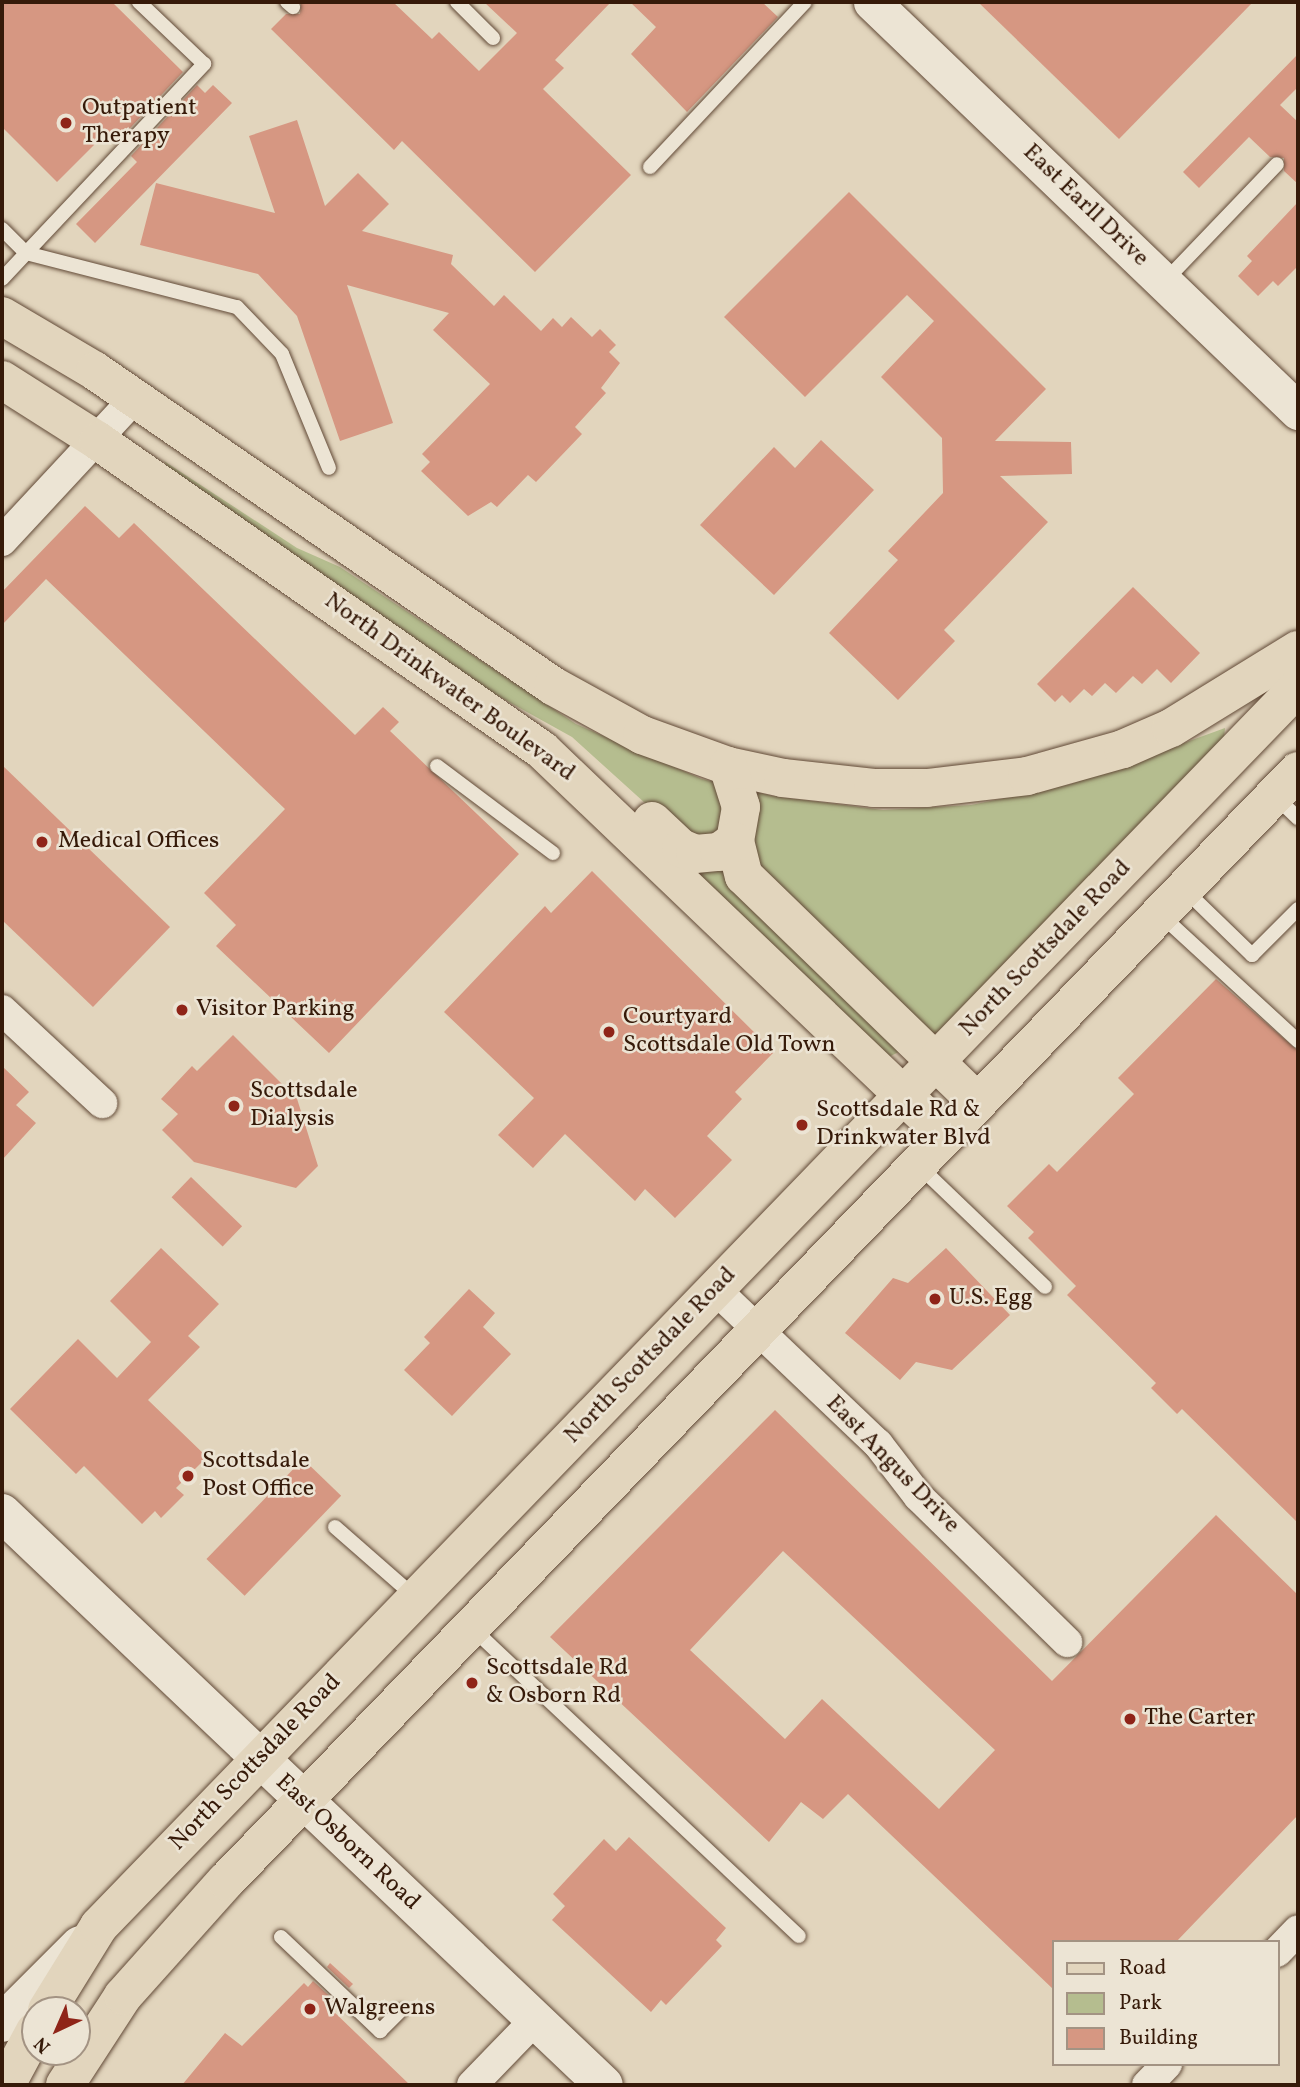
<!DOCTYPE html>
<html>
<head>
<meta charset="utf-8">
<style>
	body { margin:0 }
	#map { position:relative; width:1300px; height:2087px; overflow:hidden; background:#e2d5bd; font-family:Vollkorn,serif }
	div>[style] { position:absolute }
	.green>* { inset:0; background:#b5bd8f }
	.building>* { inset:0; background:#d69782; transform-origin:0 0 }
	.roads { filter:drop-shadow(0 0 2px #614936) drop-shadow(0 0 2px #614936) }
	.service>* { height:14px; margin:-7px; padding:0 7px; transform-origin:7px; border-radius:7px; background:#ece4d4 }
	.minor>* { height:30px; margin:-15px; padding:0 15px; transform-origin:15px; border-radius:15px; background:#ece4d4 }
	.tertiary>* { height:37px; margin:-18.5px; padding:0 18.5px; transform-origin:18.5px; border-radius:18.5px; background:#ece4d4 }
	.secondary>* { height:38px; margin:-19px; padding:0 19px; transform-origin:19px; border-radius:19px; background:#ece4d4 }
	.primary>* { height:38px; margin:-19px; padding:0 19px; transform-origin:19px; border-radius:19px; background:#e2d5bd }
	.dots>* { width:19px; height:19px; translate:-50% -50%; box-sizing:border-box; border:4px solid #ece4d4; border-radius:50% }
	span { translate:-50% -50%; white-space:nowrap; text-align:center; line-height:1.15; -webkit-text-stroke:5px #ece4d4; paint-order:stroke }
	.poi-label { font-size:24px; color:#361a09 }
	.left { translate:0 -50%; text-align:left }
	.street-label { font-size:24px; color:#361a09 }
	.frame { position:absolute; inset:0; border:4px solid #361a09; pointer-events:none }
	.legend { position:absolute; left:1052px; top:1940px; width:228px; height:126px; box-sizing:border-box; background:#ece4d4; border:2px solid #a39383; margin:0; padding:9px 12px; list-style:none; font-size:21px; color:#361a09 }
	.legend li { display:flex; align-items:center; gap:14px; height:35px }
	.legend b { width:35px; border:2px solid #a39383 }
	.north { position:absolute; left:21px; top:1996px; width:70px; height:70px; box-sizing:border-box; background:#ece4d4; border:2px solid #a39383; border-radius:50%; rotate:224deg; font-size:19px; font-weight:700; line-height:28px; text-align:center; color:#361a09 }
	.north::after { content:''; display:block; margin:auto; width:24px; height:32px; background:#8f2418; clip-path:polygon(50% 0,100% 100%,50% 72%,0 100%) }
</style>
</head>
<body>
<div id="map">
	<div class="green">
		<div style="clip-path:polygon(164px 461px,297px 548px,340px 567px,576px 724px,702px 779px,773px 796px,883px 810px,971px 805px,1071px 784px,1225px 728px,1224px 738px,947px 1027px,885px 1059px,693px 868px,677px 832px,572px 737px,462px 676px,173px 475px)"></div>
	</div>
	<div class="building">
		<div style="clip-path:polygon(2px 2px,112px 2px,183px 72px,116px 143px,106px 133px,57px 182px,2px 127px)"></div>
		<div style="clip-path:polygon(301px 2px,393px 2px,432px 39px,439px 32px,479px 71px,517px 33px,484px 2px,611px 2px,555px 60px,564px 68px,543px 89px,631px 175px,535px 272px,402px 141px,394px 150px,271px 29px,286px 14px,300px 14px)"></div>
		<div style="clip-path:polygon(630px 2px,762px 2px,778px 17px,687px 112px,631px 54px,656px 27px)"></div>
		<div style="clip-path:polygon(978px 2px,1253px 2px,1119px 139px)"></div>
		<div style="clip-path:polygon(1298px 54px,1298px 87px,1280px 105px,1298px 122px,1298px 184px,1284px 171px,1284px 158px,1270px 157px,1249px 137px,1199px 188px,1183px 172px)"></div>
		<div style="clip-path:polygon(197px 85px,205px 93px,213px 85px,232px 103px,95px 243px,76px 224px,137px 162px,131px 156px)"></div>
		<div style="clip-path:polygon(297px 120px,325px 206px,358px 173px,389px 204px,362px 231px,453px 255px,451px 264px,494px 306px,504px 295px,541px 331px,553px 318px,562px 327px,571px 317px,592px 337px,600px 329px,616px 345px,609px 352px,620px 363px,601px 388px,606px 393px,575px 427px,582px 434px,536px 482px,528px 475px,497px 507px,491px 502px,468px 516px,421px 471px,430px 462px,422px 454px,490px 384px,433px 330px,449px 313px,347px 285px,393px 423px,340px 441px,297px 316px,258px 274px,140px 245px,156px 183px,275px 213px,249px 136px)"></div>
		<div style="clip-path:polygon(849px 192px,1046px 389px,995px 441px,1071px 442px,1072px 474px,1000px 476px,1048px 522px,944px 630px,955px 641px,898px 700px,829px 633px,898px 560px,888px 551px,943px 493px,942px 438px,881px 377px,934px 321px,907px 295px,805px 397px,724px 317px)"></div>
		<div style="clip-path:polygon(1298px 202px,1298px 266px,1278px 286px,1273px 281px,1258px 296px,1238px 276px,1252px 261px,1247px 256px)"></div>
		<div style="clip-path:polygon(821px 440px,874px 490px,774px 595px,700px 525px,774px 447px,795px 468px)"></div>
		<div style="clip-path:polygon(85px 506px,119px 538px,134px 523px,355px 735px,383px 707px,399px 722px,390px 731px,519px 854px,329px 1053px,216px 946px,236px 925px,204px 893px,285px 809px,46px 579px,2px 625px,2px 592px)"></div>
		<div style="clip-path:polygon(1133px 587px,1200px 653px,1171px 683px,1157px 669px,1142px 684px,1133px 676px,1116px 693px,1105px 683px,1092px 696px,1084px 689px,1070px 703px,1062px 695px,1055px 702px,1037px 684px)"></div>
		<div style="clip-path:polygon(2px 765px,170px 927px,93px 1007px,2px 920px)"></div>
		<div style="clip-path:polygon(592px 871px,774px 1052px,735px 1092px,742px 1099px,707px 1136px,732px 1160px,675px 1218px,645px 1189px,635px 1201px,565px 1134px,533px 1168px,498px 1135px,534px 1098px,444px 1012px,545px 906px,551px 913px)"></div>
		<div style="clip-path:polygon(1216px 979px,1298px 1051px,1298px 1523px,1182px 1409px,1177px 1414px,1151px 1388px,1156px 1383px,1067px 1295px,1076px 1286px,1028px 1238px,1034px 1232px,1007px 1206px,1049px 1164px,1057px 1172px,1134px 1094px,1118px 1078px)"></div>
		<div style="clip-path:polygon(233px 1035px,286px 1088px,294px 1089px,318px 1166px,296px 1188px,194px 1162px,162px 1130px,178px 1114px,161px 1099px,192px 1066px,197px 1071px)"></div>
		<div style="clip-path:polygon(2px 1066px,29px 1092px,16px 1105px,36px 1123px,2px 1160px)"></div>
		<div style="left:191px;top:1177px;width:71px;height:28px;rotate:44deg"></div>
		<div style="clip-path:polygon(161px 1248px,219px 1304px,188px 1336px,200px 1347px,148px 1400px,207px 1457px,176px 1488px,184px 1495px,161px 1518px,155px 1511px,142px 1524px,84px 1466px,76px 1474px,10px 1409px,78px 1339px,117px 1378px,151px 1342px,110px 1301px)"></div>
		<div style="clip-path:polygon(946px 1248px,1010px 1315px,952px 1370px,916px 1362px,900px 1380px,845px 1333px,893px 1278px,908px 1283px)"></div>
		<div style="clip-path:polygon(469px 1289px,495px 1313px,483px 1327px,511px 1354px,452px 1416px,404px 1370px,430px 1343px,424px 1337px)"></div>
		<div style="clip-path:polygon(evenodd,775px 1410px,1052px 1681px,1216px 1515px,1298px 1595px,1298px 1815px,1176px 1942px,1053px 1942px,1053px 1989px,848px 1794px,823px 1819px,801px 1802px,769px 1842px,550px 1637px,775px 1410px,783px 1551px,995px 1750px,939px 1809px,822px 1699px,785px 1739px,690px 1650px,783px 1551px)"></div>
		<div style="left:303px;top:1459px;width:53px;height:139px;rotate:44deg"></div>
		<div style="clip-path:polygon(629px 1837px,726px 1928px,716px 1940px,722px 1946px,666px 2005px,661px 2000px,651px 2012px,552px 1920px,565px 1906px,553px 1894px,604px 1839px,616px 1851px)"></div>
		<div style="clip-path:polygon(330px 1963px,353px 1984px,349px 1988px,327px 1967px)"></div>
		<div style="clip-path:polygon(313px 1981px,336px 2002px,330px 2008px,410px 2085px,182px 2085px,225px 2033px,242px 2046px,304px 1983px,308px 1987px)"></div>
	</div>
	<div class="roads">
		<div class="service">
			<div style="left:287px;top:2px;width:8px;rotate:40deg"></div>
			<div style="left:457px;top:2px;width:51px;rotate:45deg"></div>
			<div style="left:650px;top:167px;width:226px;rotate:-46.8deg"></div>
			<div style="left:2px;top:229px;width:34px;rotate:45deg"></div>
			<div style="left:26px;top:253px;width:260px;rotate:-46.7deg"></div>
			<div style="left:204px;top:64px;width:90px;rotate:-136.4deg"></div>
			<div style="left:2px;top:279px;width:35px;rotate:-47deg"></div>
			<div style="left:26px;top:253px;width:218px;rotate:14.4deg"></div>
			<div style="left:237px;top:307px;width:65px;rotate:46.2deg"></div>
			<div style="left:282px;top:354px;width:123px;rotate:67.6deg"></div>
			<div style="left:1164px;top:282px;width:163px;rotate:-46.2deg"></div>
			<div style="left:437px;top:766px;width:145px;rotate:36.9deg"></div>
			<div style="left:1275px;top:796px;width:32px;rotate:44deg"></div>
			<div style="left:1184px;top:889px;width:95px;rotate:44.1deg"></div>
			<div style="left:1252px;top:955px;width:65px;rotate:-45deg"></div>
			<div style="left:1161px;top:915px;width:186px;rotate:42.6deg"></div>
			<div style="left:918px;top:1165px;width:176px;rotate:43.8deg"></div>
			<div style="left:335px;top:1527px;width:108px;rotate:41.2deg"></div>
			<div style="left:472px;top:1628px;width:449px;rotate:43.3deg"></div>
			<div style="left:281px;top:1937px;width:137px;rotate:43.5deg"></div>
			<div style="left:380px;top:2031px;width:28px;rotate:-45deg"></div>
		</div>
		<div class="minor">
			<div style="left:2px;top:541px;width:195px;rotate:-47.1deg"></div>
			<div style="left:2px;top:1010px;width:137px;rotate:42.9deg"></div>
			<div style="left:715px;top:1289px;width:225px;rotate:43.6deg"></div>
			<div style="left:878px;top:1444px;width:66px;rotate:52.4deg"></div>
			<div style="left:918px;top:1496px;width:209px;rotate:44.4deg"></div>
			<div style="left:1277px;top:1952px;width:30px;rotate:-46deg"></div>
			<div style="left:472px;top:2085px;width:92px;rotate:-45.9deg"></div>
			<div style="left:1147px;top:2085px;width:29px;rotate:-46deg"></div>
		</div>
		<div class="tertiary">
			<div style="left:872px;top:2px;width:591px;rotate:43.83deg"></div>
		</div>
		<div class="secondary">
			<div style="left:2px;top:1513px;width:830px;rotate:43.54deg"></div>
			<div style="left:2px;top:2023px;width:110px;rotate:-45deg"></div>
		</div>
		<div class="primary">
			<div style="left:2px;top:316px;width:108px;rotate:30.6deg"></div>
			<div style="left:95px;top:371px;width:556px;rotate:34.52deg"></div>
			<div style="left:553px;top:686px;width:102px;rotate:28.8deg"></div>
			<div style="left:642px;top:735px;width:91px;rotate:19.8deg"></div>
			<div style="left:728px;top:766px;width:56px;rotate:12.3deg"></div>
			<div style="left:783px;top:778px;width:91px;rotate:6.3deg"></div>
			<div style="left:873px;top:788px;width:54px"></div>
			<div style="left:927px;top:788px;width:101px;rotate:-6.8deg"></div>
			<div style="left:1027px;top:776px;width:100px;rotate:-15.7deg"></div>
			<div style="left:1123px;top:749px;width:52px;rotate:-23.6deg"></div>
			<div style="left:1171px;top:728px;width:149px;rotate:-31.6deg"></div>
			<div style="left:2px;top:380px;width:114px;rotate:32.4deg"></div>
			<div style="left:98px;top:441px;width:541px;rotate:34.84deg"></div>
			<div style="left:542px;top:750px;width:557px;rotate:43.69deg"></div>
			<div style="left:728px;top:766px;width:43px;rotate:72.4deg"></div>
			<div style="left:741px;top:807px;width:35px;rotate:100deg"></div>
			<div style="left:735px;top:841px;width:36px;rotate:76deg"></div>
			<div style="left:744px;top:876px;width:325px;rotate:44.1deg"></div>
			<div style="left:652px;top:821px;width:40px;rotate:43deg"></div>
			<div style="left:681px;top:848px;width:15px;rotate:23deg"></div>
			<div style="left:695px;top:854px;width:24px;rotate:-5deg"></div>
			<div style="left:719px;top:852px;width:19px;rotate:-35deg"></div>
			<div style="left:47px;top:2010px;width:99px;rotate:-58.2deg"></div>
			<div style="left:99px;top:1926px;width:1724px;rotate:-45.94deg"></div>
			<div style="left:6px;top:2085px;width:61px;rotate:-61.8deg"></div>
			<div style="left:65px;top:2085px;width:106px;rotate:-56.9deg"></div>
			<div style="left:123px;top:1996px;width:154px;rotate:-48.2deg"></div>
			<div style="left:226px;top:1881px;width:1543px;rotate:-46deg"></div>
		</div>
	</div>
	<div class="dots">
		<div style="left:66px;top:123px;background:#8f2418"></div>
		<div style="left:42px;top:842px;background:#8f2418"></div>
		<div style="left:182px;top:1010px;background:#8f2418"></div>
		<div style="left:609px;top:1032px;background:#8f2418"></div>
		<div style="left:234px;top:1106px;background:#8f2418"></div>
		<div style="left:802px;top:1125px;background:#8f2418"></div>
		<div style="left:935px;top:1299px;background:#8f2418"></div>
		<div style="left:188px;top:1476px;background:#8f2418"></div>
		<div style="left:472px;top:1683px;background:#8f2418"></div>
		<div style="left:1130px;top:1719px;background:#8f2418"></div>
		<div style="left:310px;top:2009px;background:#8f2418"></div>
	</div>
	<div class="poi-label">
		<span class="left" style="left:82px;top:123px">Outpatient<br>Therapy</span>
		<span class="left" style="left:58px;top:842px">Medical Offices</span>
		<span class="left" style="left:196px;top:1010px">Visitor Parking</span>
		<span class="left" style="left:623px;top:1032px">Courtyard<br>Scottsdale Old Town</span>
		<span class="left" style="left:250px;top:1106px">Scottsdale<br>Dialysis</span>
		<span class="left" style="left:816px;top:1125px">Scottsdale Rd &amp;<br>Drinkwater Blvd</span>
		<span class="left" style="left:949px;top:1299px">U.S. Egg</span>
		<span class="left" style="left:202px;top:1476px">Scottsdale<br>Post Office</span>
		<span class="left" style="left:486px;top:1683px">Scottsdale Rd<br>&amp; Osborn Rd</span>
		<span class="left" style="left:1144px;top:1719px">The Carter</span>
		<span class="left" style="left:324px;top:2009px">Walgreens</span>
	</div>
	<div class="street-label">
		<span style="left:1085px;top:206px;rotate:44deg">East Earll Drive</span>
		<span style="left:449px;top:688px;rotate:36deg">North Drinkwater Boulevard</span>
		<span style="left:1046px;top:949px;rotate:-46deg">North Scottsdale Road</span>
		<span style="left:651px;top:1356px;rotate:-46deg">North Scottsdale Road</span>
		<span style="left:892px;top:1465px;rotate:46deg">East Angus Drive</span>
		<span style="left:256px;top:1763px;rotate:-46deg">North Scottsdale Road</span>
		<span style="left:347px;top:1843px;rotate:43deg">East Osborn Road</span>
	</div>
	<div class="frame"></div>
	<ul class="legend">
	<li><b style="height:9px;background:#e2d5bd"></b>Road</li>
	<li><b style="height:19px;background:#b5bd8f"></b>Park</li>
	<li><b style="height:19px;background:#d69782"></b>Building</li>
	</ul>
	<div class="north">N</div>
</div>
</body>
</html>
